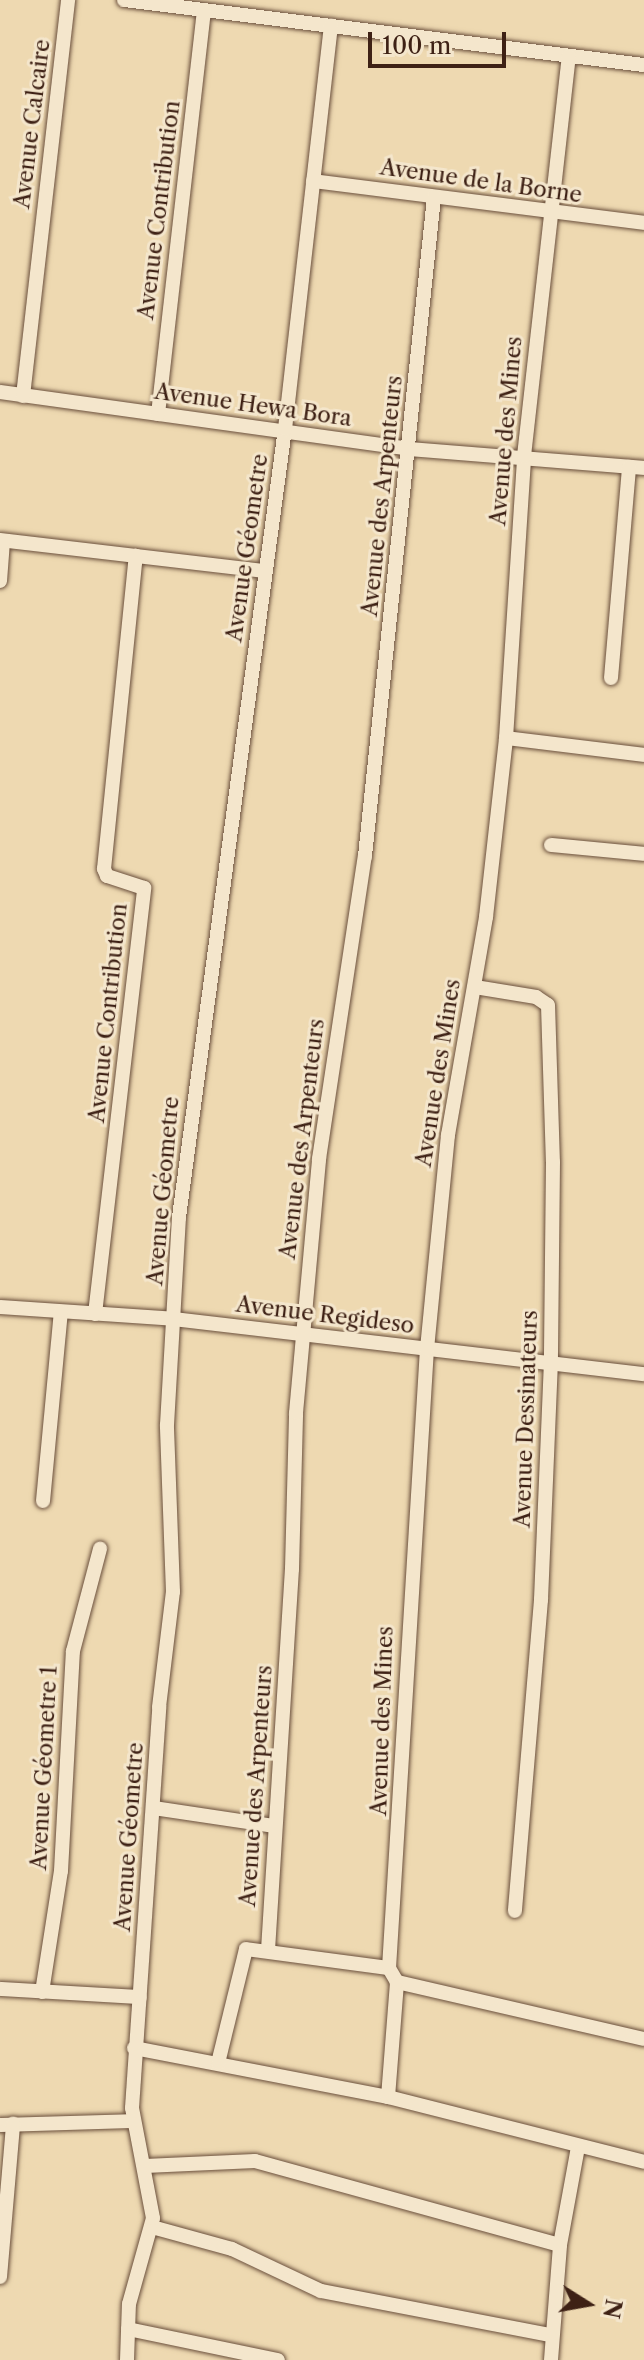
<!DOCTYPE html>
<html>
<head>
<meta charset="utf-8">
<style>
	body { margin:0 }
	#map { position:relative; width:644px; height:2360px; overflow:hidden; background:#eed9b1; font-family:"Libre Caslon Text",serif }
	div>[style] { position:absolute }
	.roads { filter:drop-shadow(0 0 2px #6a4f3c) drop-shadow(0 0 2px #6a4f3c) }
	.minor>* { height:14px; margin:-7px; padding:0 7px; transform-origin:7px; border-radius:7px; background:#f4e6cc }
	span { translate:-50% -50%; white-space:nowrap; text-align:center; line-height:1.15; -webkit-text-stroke:6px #f4e6cc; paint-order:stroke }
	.street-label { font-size:22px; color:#3e2115 }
	.north { position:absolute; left:548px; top:2264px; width:80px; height:80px; -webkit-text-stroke:6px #f4e6cc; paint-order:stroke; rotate:101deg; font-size:22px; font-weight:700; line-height:32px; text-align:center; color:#3e2115 }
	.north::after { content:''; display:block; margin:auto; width:28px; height:36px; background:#3e2115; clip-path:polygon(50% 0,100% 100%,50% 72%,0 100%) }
	.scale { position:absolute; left:368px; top:32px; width:138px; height:36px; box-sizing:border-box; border:4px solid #3e2115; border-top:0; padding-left:10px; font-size:24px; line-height:28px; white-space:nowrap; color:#3e2115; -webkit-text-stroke:6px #f4e6cc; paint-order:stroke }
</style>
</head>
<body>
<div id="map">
	<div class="roads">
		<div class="minor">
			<div style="left:124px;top:0;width:524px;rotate:7.13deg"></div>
			<div style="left:313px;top:181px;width:334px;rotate:7.2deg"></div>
			<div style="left:0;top:392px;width:414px;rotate:7.9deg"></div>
			<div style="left:410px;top:449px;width:235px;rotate:4.6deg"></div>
			<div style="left:23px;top:396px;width:399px;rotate:-83.5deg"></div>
			<div style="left:158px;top:414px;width:406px;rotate:-83.5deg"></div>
			<div style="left:0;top:540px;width:267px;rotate:6.7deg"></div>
			<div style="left:0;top:581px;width:40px;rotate:-85.7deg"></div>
			<div style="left:611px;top:678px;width:212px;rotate:-85.1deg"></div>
			<div style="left:506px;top:738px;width:139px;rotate:7deg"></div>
			<div style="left:551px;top:845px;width:93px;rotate:5.5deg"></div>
			<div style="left:475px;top:987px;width:62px;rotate:9.3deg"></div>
			<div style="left:536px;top:997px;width:14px;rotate:34deg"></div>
			<div style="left:548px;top:1005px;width:157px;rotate:88.2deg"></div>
			<div style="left:553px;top:1162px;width:199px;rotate:90.6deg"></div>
			<div style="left:551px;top:1361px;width:239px;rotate:92.4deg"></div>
			<div style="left:541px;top:1600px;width:312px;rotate:94.8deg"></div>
			<div style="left:0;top:1307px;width:174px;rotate:3.9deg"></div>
			<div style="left:174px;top:1319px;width:473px;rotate:6.7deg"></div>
			<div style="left:95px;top:1314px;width:429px;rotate:-83.4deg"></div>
			<div style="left:144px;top:888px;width:39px;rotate:-162deg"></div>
			<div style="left:107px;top:876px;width:8px;rotate:-113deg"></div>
			<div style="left:104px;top:869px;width:315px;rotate:-84.2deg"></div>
			<div style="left:43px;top:1501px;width:190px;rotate:-84.6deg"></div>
			<div style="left:154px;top:1808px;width:122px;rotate:8.5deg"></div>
			<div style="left:268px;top:1950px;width:382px;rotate:-86.4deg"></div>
			<div style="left:292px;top:1569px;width:156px;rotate:-88.5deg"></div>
			<div style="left:296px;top:1413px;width:255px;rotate:-84.8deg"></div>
			<div style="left:319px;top:1159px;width:306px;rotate:-81.4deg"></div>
			<div style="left:365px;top:856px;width:663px;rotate:-84.02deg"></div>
			<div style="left:397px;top:1982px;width:253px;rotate:13deg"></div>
			<div style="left:0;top:1989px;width:140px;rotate:3.3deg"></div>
			<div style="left:42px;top:1992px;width:122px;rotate:-81.1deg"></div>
			<div style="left:61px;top:1871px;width:220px;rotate:-86.9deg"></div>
			<div style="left:73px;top:1651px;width:106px;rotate:-75.2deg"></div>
			<div style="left:134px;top:2048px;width:259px;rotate:10.9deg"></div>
			<div style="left:388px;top:2097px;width:264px;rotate:14.2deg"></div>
			<div style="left:218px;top:2063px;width:117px;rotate:-76.2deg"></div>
			<div style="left:246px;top:1949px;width:144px;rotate:7.6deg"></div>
			<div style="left:388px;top:2097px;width:115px;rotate:-85.5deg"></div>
			<div style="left:397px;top:1982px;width:16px;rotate:-120deg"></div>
			<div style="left:389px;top:1968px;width:620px;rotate:-86.49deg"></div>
			<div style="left:427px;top:1349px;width:215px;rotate:-84.4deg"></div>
			<div style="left:448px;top:1135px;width:221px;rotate:-80.1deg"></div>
			<div style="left:486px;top:917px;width:180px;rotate:-83.6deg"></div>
			<div style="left:506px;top:738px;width:283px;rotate:-86.3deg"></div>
			<div style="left:524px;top:456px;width:402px;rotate:-83.6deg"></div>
			<div style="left:0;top:2125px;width:132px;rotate:-1.7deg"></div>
			<div style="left:145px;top:2166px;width:110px;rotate:-2.6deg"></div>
			<div style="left:255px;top:2161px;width:316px;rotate:15.4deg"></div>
			<div style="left:152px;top:2227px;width:83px;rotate:15.4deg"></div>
			<div style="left:232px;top:2249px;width:98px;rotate:25.3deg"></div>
			<div style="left:321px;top:2291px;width:232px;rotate:10.9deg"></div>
			<div style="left:0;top:2277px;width:154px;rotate:-85.1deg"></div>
			<div style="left:128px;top:2329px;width:153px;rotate:11.7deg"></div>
			<div style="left:127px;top:2360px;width:56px;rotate:-88deg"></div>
			<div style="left:129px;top:2304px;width:89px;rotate:-74.4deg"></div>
			<div style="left:153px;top:2218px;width:112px;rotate:-100.8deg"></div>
			<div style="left:132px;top:2108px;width:402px;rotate:-86.1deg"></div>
			<div style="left:159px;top:1707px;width:116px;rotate:-83.1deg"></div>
			<div style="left:173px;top:1592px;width:167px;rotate:-92.1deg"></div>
			<div style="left:167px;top:1425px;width:208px;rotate:-86.7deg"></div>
			<div style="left:179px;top:1217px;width:795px;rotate:-82.34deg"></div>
			<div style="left:285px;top:429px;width:406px;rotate:-83.5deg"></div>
			<div style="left:551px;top:2360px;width:115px;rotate:-85.5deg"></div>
			<div style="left:560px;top:2245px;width:100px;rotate:-79.6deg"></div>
		</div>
	</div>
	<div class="street-label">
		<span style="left:32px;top:124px;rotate:-83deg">Avenue Calcaire</span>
		<span style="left:481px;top:181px;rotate:8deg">Avenue de la Borne</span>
		<span style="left:159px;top:210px;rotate:-83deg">Avenue Contribution</span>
		<span style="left:253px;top:405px;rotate:8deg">Avenue Hewa Bora</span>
		<span style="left:506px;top:431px;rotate:-85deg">Avenue des Mines</span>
		<span style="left:382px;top:496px;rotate:-84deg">Avenue des Arpenteurs</span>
		<span style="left:247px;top:548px;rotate:-82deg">Avenue Géometre</span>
		<span style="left:108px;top:1013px;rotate:-84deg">Avenue Contribution</span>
		<span style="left:438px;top:1073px;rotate:-81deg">Avenue des Mines</span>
		<span style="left:302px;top:1139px;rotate:-83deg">Avenue des Arpenteurs</span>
		<span style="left:163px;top:1191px;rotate:-85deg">Avenue Géometre</span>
		<span style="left:325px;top:1315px;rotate:7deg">Avenue Regideso</span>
		<span style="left:526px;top:1419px;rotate:-88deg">Avenue Dessinateurs</span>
		<span style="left:382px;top:1721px;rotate:-88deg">Avenue des Mines</span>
		<span style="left:44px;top:1768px;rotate:-87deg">Avenue Géometre 1</span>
		<span style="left:256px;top:1786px;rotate:-86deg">Avenue des Arpenteurs</span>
		<span style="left:129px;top:1837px;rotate:-86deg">Avenue Géometre</span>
	</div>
	<div class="north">N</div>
	<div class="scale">100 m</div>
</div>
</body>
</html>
